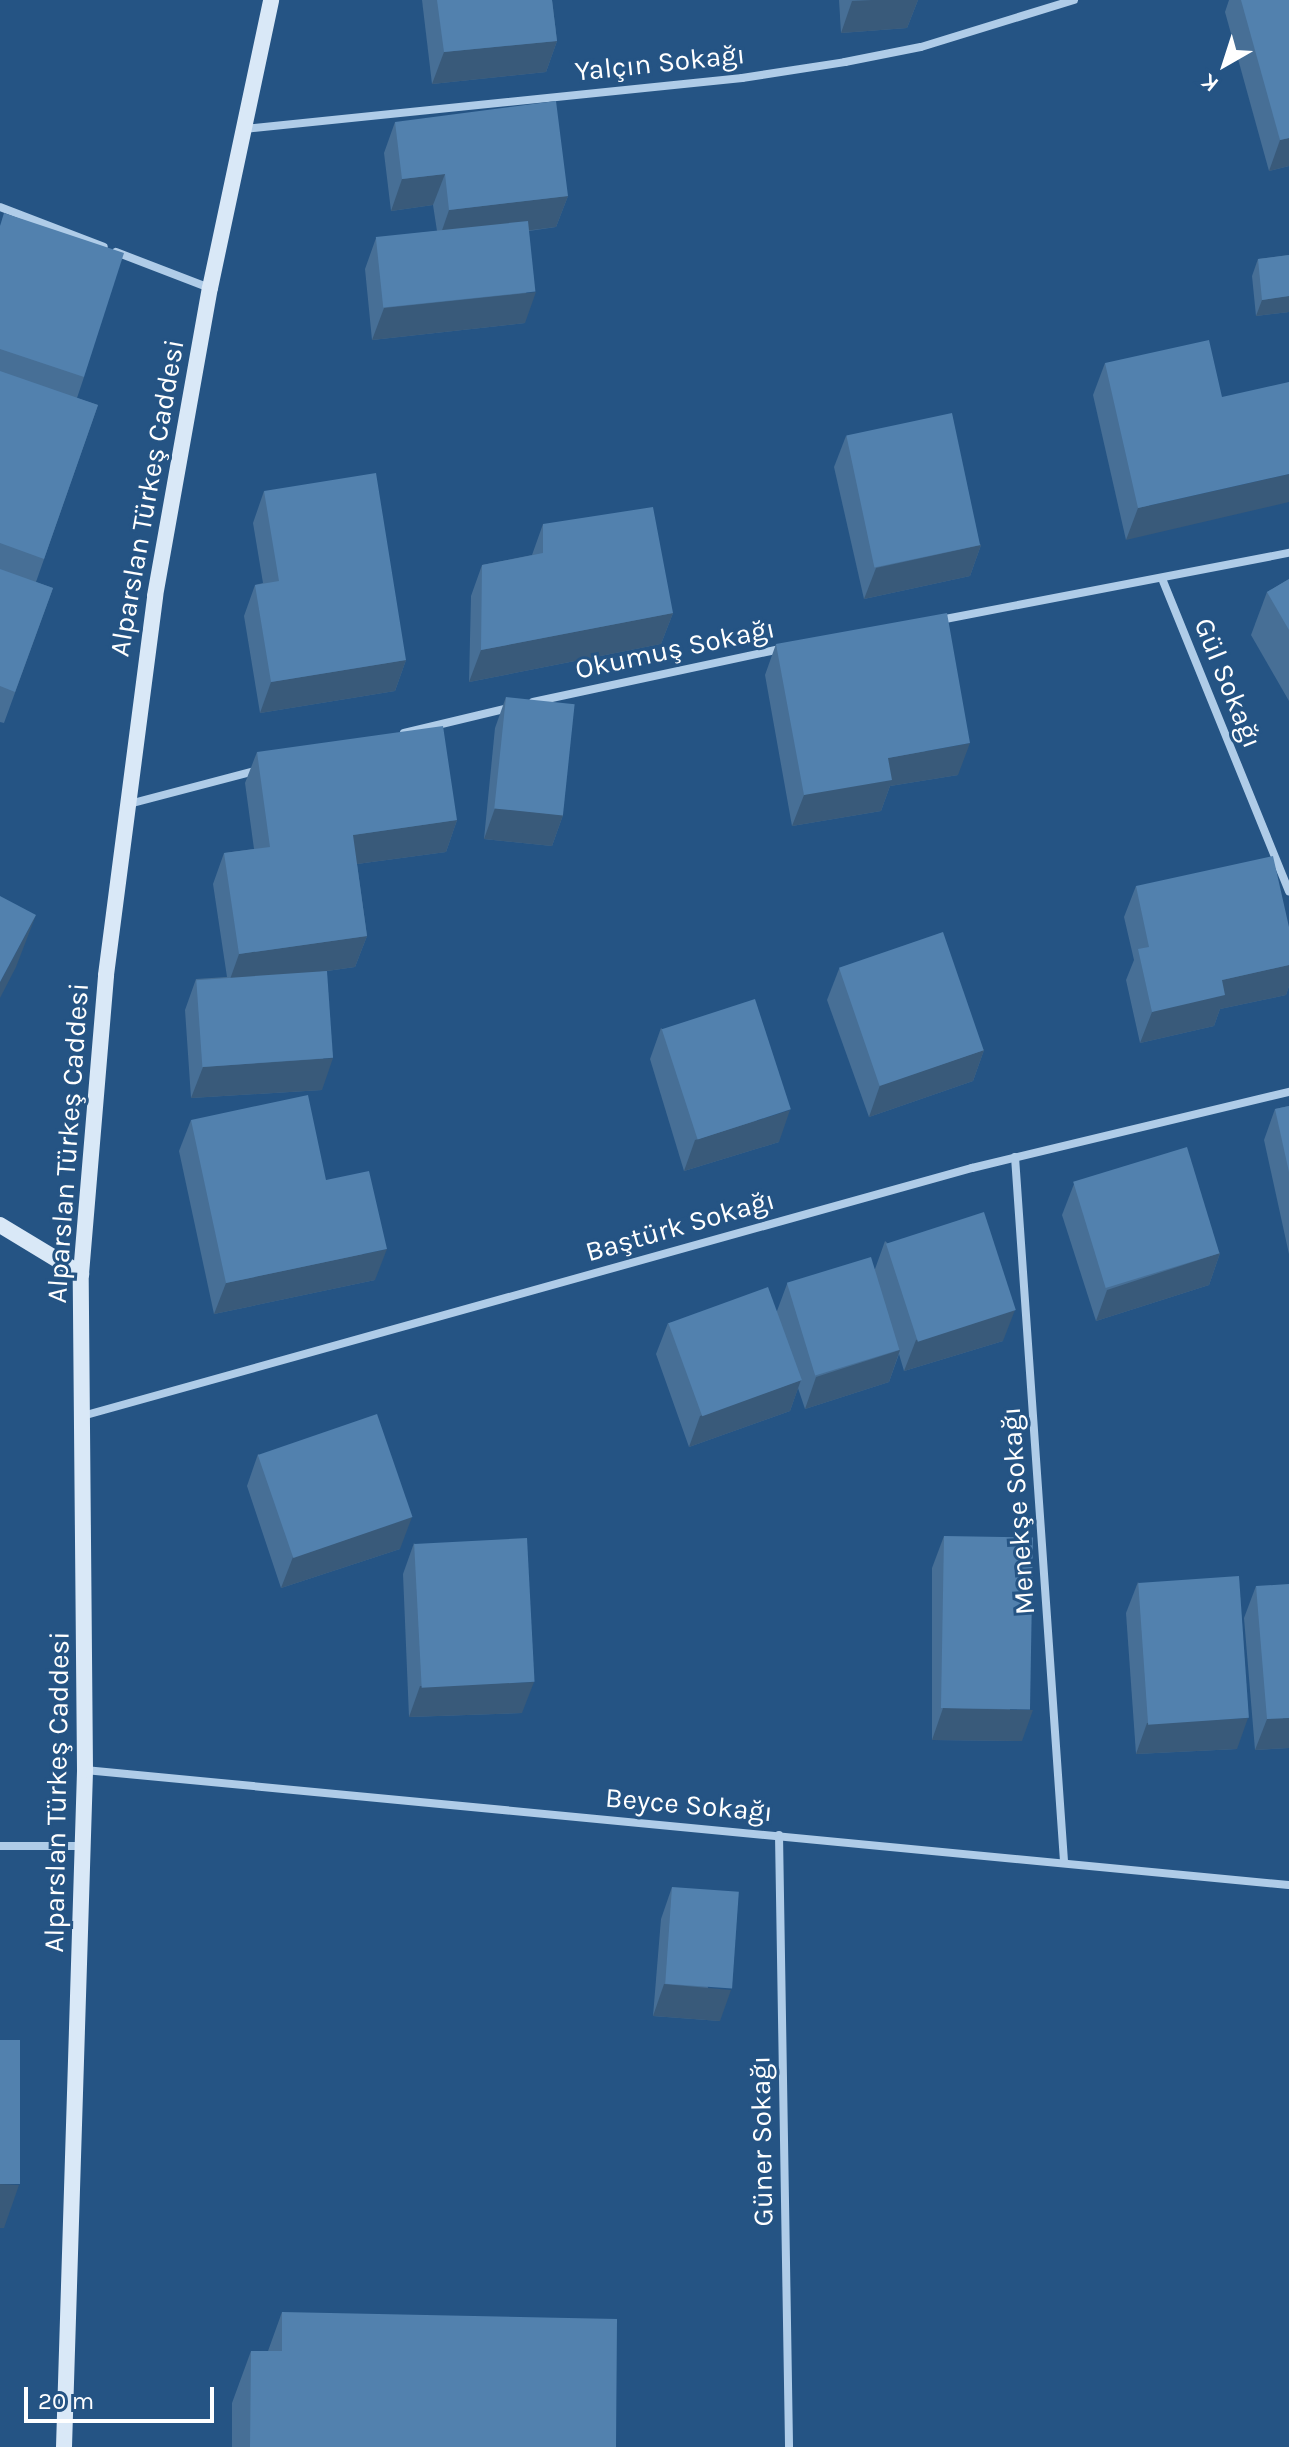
<!DOCTYPE html>
<html>
<head>
<meta charset="utf-8">
<style>
	body { margin:0 }
	#map { position:relative; width:1289px; height:2447px; overflow:hidden; background:#255484; font-family:Karla,sans-serif }
	div>[style] { position:absolute }
	.street>* { height:8px; margin:-4px; padding:0 4px; transform-origin:4px; border-radius:4px; background:#afcce8 }
	.secondary>* { height:16px; margin:-8px; padding:0 8px; transform-origin:8px; border-radius:8px; background:#d9e8f7 }
	.wall>* { inset:0; background:#476f96 }
	.shaded-wall>* { inset:0; background:#395a7a }
	.building>* { inset:0; background:#5281ae; transform-origin:0 0 }
	span { translate:-50% -50%; white-space:nowrap; text-align:center; line-height:1.15; -webkit-text-stroke:6px #255484; paint-order:stroke }
	.street-label { font-size:28px; color:#fff }
	.north { position:absolute; left:1185px; top:24px; width:80px; height:80px; -webkit-text-stroke:6px #255484; paint-order:stroke; rotate:219deg; font-size:22px; font-weight:700; line-height:32px; text-align:center; color:#fff }
	.north::after { content:''; display:block; margin:auto; width:28px; height:36px; background:#fff; clip-path:polygon(50% 0,100% 100%,50% 72%,0 100%) }
	.scale { position:absolute; left:24px; top:2387px; width:190px; height:36px; box-sizing:border-box; border:4px solid #fff; border-top:0; padding-left:10px; font-size:24px; line-height:28px; white-space:nowrap; color:#fff; -webkit-text-stroke:6px #255484; paint-order:stroke }
</style>
</head>
<body>
<div id="map">
	<div class="street">
		<div style="left:244px;top:129px;width:501px;rotate:-5.85deg"></div>
		<div style="left:742px;top:78px;width:104px;rotate:-8.8deg"></div>
		<div style="left:845px;top:62px;width:77px;rotate:-11.2deg"></div>
		<div style="left:921px;top:47px;width:160px;rotate:-17.1deg"></div>
		<div style="left:0;top:207px;width:111px;rotate:21deg"></div>
		<div style="left:116px;top:252px;width:101px;rotate:21deg"></div>
		<div style="left:1163px;top:581px;width:335px;rotate:67.9deg"></div>
		<div style="left:940px;top:620px;width:355px;rotate:-10.9deg"></div>
		<div style="left:533px;top:702px;width:254px;rotate:-12.1deg"></div>
		<div style="left:404px;top:733px;width:111px;rotate:-13.5deg"></div>
		<div style="left:129px;top:804px;width:134px;rotate:-14.7deg"></div>
		<div style="left:1015px;top:1157px;width:707px;rotate:86.02deg"></div>
		<div style="left:86px;top:1415px;width:920px;rotate:-15.58deg"></div>
		<div style="left:972px;top:1168px;width:326px;rotate:-13.5deg"></div>
		<div style="left:85px;top:1770px;width:1209px;rotate:5.46deg"></div>
		<div style="left:779px;top:1835px;width:612px;rotate:89.06deg"></div>
		<div style="left:0;top:1846px;width:83px"></div>
	</div>
	<div class="secondary">
		<div style="left:0;top:1225px;width:95px;rotate:31.2deg"></div>
		<div style="left:64px;top:2447px;width:677px;rotate:-88.22deg"></div>
		<div style="left:85px;top:1770px;width:496px;rotate:-90.5deg"></div>
		<div style="left:81px;top:1274px;width:300px;rotate:-85.2deg"></div>
		<div style="left:106px;top:975px;width:382px;rotate:-82.6deg"></div>
		<div style="left:155px;top:596px;width:313px;rotate:-79.9deg"></div>
		<div style="left:210px;top:288px;width:294px;rotate:-78deg"></div>
	</div>
	<div class="wall">
		<div style="clip-path:polygon(422px 0,552px 0,557px 41px,546px 72px,432px 84px)"></div>
		<div style="clip-path:polygon(839px 0,918px 0,907px 28px,841px 33px)"></div>
		<div style="clip-path:polygon(1229px 0,1289px 0,1289px 166px,1269px 171px,1225px 12px)"></div>
		<div style="clip-path:polygon(395px 122px,568px 196px,556px 227px,529px 231px,525px 323px,372px 340px,365px 269px,376px 238px,437px 231px,433px 205px,391px 211px,384px 153px)"></div>
		<div style="clip-path:polygon(0 225px,84px 377px,77px 398px,98px 405px,36px 582px,53px 588px,4px 723px,0 722px)"></div>
		<div style="clip-path:polygon(1289px 255px,1289px 312px,1256px 316px,1252px 276px,1258px 259px)"></div>
		<div style="clip-path:polygon(1105px 363px,1222px 397px,1126px 540px,1093px 395px)"></div>
		<div style="clip-path:polygon(846px 436px,981px 545px,970px 576px,864px 599px,834px 467px)"></div>
		<div style="clip-path:polygon(264px 491px,406px 660px,395px 691px,260px 713px,244px 616px,255px 585px,263px 583px,253px 523px)"></div>
		<div style="clip-path:polygon(543px 524px,673px 613px,661px 644px,469px 682px,471px 596px,482px 565px,532px 555px)"></div>
		<div style="clip-path:polygon(1289px 579px,1289px 701px,1251px 635px,1267px 592px)"></div>
		<div style="clip-path:polygon(776px 644px,958px 775px,890px 786px,881px 811px,792px 826px,765px 675px)"></div>
		<div style="clip-path:polygon(506px 697px,563px 815px,552px 846px,484px 839px,495px 728px)"></div>
		<div style="clip-path:polygon(257px 752px,457px 820px,446px 852px,357px 864px,367px 936px,355px 967px,327px 971px,322px 1090px,191px 1098px,185px 1010px,196px 979px,227px 977px,213px 884px,224px 853px,254px 849px,245px 783px)"></div>
		<div style="clip-path:polygon(1136px 886px,1289px 927px,1289px 986px,1286px 995px,1220px 1009px,1214px 1026px,1140px 1043px,1126px 980px,1134px 960px,1124px 917px)"></div>
		<div style="clip-path:polygon(839px 969px,984px 1050px,973px 1081px,869px 1117px,827px 1000px)"></div>
		<div style="clip-path:polygon(661px 1028px,779px 1142px,684px 1171px,650px 1059px)"></div>
		<div style="clip-path:polygon(1289px 1106px,1289px 1254px,1264px 1140px,1275px 1109px)"></div>
		<div style="clip-path:polygon(191px 1120px,326px 1180px,375px 1280px,214px 1314px,179px 1151px)"></div>
		<div style="clip-path:polygon(1074px 1184px,1220px 1253px,1209px 1285px,1096px 1321px,1062px 1215px)"></div>
		<div style="clip-path:polygon(885px 1241px,1003px 1341px,904px 1371px,899px 1354px,889px 1382px,805px 1409px,798px 1388px,790px 1411px,689px 1447px,656px 1354px,668px 1323px,777px 1311px,787px 1284px,875px 1269px)"></div>
		<div style="clip-path:polygon(258px 1454px,400px 1549px,281px 1588px,247px 1486px)"></div>
		<div style="clip-path:polygon(944px 1536px,1022px 1741px,932px 1740px,932px 1568px)"></div>
		<div style="clip-path:polygon(414px 1543px,522px 1713px,409px 1717px,403px 1574px)"></div>
		<div style="clip-path:polygon(1138px 1582px,1237px 1749px,1136px 1754px,1126px 1613px)"></div>
		<div style="clip-path:polygon(1256px 1586px,1289px 1748px,1255px 1750px,1244px 1618px)"></div>
		<div style="clip-path:polygon(672px 1887px,720px 2021px,653px 2016px,661px 1919px)"></div>
		<div style="clip-path:polygon(282px 2312px,616px 2447px,232px 2447px,232px 2403px,251px 2351px,268px 2351px)"></div>
	</div>
	<div class="shaded-wall">
		<div style="clip-path:polygon(872px 0,918px 0,907px 28px,841px 33px,852px 1px)"></div>
		<div style="clip-path:polygon(557px 41px,546px 72px,432px 84px,444px 52px)"></div>
		<div style="clip-path:polygon(1289px 138px,1289px 166px,1269px 171px,1280px 140px)"></div>
		<div style="clip-path:polygon(445px 174px,433px 205px,391px 211px,402px 179px)"></div>
		<div style="clip-path:polygon(568px 196px,556px 227px,438px 242px,449px 210px)"></div>
		<div style="clip-path:polygon(536px 292px,525px 323px,372px 340px,384px 308px)"></div>
		<div style="clip-path:polygon(1289px 296px,1289px 312px,1256px 316px,1262px 300px)"></div>
		<div style="clip-path:polygon(1289px 474px,1289px 502px,1126px 540px,1138px 508px)"></div>
		<div style="clip-path:polygon(981px 545px,970px 576px,864px 599px,876px 568px)"></div>
		<div style="clip-path:polygon(673px 613px,661px 644px,469px 682px,481px 650px)"></div>
		<div style="clip-path:polygon(406px 660px,395px 691px,260px 713px,271px 682px)"></div>
		<div style="clip-path:polygon(970px 743px,958px 775px,890px 786px,881px 811px,792px 826px,804px 795px,888px 758px)"></div>
		<div style="clip-path:polygon(495px 808px,563px 815px,552px 846px,484px 839px)"></div>
		<div style="clip-path:polygon(457px 820px,446px 852px,342px 866px,353px 835px)"></div>
		<div style="clip-path:polygon(36px 915px,16px 967px,0 998px,0 982px)"></div>
		<div style="clip-path:polygon(367px 936px,355px 967px,228px 985px,239px 954px)"></div>
		<div style="clip-path:polygon(1289px 965px,1289px 986px,1286px 995px,1220px 1009px,1214px 1026px,1140px 1043px,1152px 1012px,1222px 980px)"></div>
		<div style="clip-path:polygon(984px 1050px,973px 1081px,869px 1117px,880px 1085px)"></div>
		<div style="clip-path:polygon(333px 1058px,322px 1090px,191px 1098px,203px 1067px)"></div>
		<div style="clip-path:polygon(790px 1110px,779px 1142px,684px 1171px,695px 1140px)"></div>
		<div style="clip-path:polygon(387px 1249px,375px 1280px,214px 1314px,226px 1283px)"></div>
		<div style="clip-path:polygon(1220px 1253px,1209px 1285px,1096px 1321px,1107px 1290px)"></div>
		<div style="clip-path:polygon(1015px 1310px,1003px 1341px,904px 1371px,916px 1340px)"></div>
		<div style="clip-path:polygon(900px 1350px,889px 1382px,805px 1409px,816px 1377px)"></div>
		<div style="clip-path:polygon(801px 1380px,790px 1411px,689px 1447px,700px 1416px)"></div>
		<div style="clip-path:polygon(412px 1517px,400px 1549px,281px 1588px,293px 1557px)"></div>
		<div style="clip-path:polygon(534px 1682px,522px 1713px,409px 1717px,420px 1686px)"></div>
		<div style="clip-path:polygon(943px 1708px,1033px 1710px,1022px 1741px,932px 1740px)"></div>
		<div style="clip-path:polygon(1248px 1718px,1237px 1749px,1136px 1754px,1147px 1723px)"></div>
		<div style="clip-path:polygon(1289px 1718px,1289px 1748px,1255px 1750px,1267px 1719px)"></div>
		<div style="clip-path:polygon(664px 1984px,731px 1990px,720px 2021px,653px 2016px)"></div>
		<div style="clip-path:polygon(0 2184px,19px 2185px,4px 2228px,0 2228px)"></div>
	</div>
	<div class="building">
		<div style="clip-path:polygon(437px 0,552px 0,557px 41px,444px 52px)"></div>
		<div style="clip-path:polygon(1241px 0,1289px 0,1289px 138px,1280px 140px)"></div>
		<div style="clip-path:polygon(556px 101px,568px 196px,449px 210px,445px 174px,402px 179px,395px 122px)"></div>
		<div style="clip-path:polygon(4px 213px,124px 253px,84px 377px,0 349px,0 226px)"></div>
		<div style="left:528px;top:221px;width:71px;height:153px;rotate:84deg"></div>
		<div style="clip-path:polygon(1289px 255px,1289px 296px,1262px 300px,1258px 259px)"></div>
		<div style="clip-path:polygon(1209px 340px,1222px 397px,1289px 382px,1289px 474px,1138px 508px,1105px 363px)"></div>
		<div style="clip-path:polygon(0 371px,98px 405px,44px 559px,0 543px)"></div>
		<div style="left:952px;top:413px;width:135px;height:108px;rotate:78deg"></div>
		<div style="clip-path:polygon(376px 473px,406px 660px,271px 682px,255px 585px,279px 581px,264px 491px)"></div>
		<div style="clip-path:polygon(653px 507px,673px 613px,481px 650px,482px 565px,543px 553px,543px 524px)"></div>
		<div style="clip-path:polygon(0 569px,53px 588px,15px 692px,0 686px)"></div>
		<div style="clip-path:polygon(1289px 579px,1289px 630px,1267px 592px)"></div>
		<div style="clip-path:polygon(947px 613px,970px 743px,888px 758px,892px 780px,804px 795px,776px 644px)"></div>
		<div style="left:506px;top:697px;width:69px;height:112px;rotate:6deg"></div>
		<div style="clip-path:polygon(443px 726px,457px 820px,353px 835px,367px 936px,239px 954px,224px 853px,270px 847px,257px 752px)"></div>
		<div style="clip-path:polygon(1273px 856px,1289px 927px,1289px 965px,1222px 980px,1225px 995px,1152px 1012px,1138px 949px,1149px 947px,1136px 886px)"></div>
		<div style="clip-path:polygon(0 896px,36px 915px,0 982px)"></div>
		<div style="left:943px;top:932px;width:125px;height:110px;rotate:71deg"></div>
		<div style="left:327px;top:971px;width:87px;height:131px;rotate:86deg"></div>
		<div style="left:755px;top:999px;width:116px;height:98px;rotate:72deg"></div>
		<div style="clip-path:polygon(308px 1095px,326px 1180px,369px 1171px,387px 1249px,226px 1283px,191px 1120px)"></div>
		<div style="clip-path:polygon(1289px 1106px,1289px 1172px,1275px 1109px)"></div>
		<div style="left:1187px;top:1147px;width:111px;height:119px;rotate:73deg"></div>
		<div style="left:984px;top:1212px;width:103px;height:103px;rotate:72deg"></div>
		<div style="left:871px;top:1257px;width:97px;height:88px;rotate:73deg"></div>
		<div style="left:768px;top:1287px;width:99px;height:106px;rotate:70deg"></div>
		<div style="left:377px;top:1414px;width:109px;height:126px;rotate:71deg"></div>
		<div style="left:944px;top:1536px;width:89px;height:172px;rotate:1deg"></div>
		<div style="left:527px;top:1538px;width:144px;height:113px;rotate:87deg"></div>
		<div style="left:1239px;top:1576px;width:142px;height:101px;rotate:86deg"></div>
		<div style="clip-path:polygon(1289px 1584px,1289px 1718px,1267px 1719px,1256px 1586px)"></div>
		<div style="left:672px;top:1887px;width:67px;height:97px;rotate:4deg"></div>
		<div style="left:0;top:2040px;width:20px;height:144px"></div>
		<div style="clip-path:polygon(282px 2312px,617px 2319px,616px 2447px,250px 2447px,251px 2351px,282px 2351px)"></div>
	</div>
	<div class="street-label">
		<span style="left:660px;top:63px;rotate:-6deg">Yalçın Sokağı</span>
		<span style="left:147px;top:498px;rotate:-80deg">Alparslan Türkeş Caddesi</span>
		<span style="left:675px;top:649px;rotate:-12deg">Okumuş Sokağı</span>
		<span style="left:1228px;top:683px;rotate:68deg">Gül Sokağı</span>
		<span style="left:68px;top:1143px;rotate:-86deg">Alparslan Türkeş Caddesi</span>
		<span style="left:680px;top:1226px;rotate:-16deg">Baştürk Sokağı</span>
		<span style="left:1018px;top:1511px;rotate:-94deg">Menekşe Sokağı</span>
		<span style="left:57px;top:1792px;rotate:-89deg">Alparslan Türkeş Caddesi</span>
		<span style="left:689px;top:1805px;rotate:5deg">Beyce Sokağı</span>
		<span style="left:762px;top:2141px;rotate:-91deg">Güner Sokağı</span>
	</div>
	<div class="north">K</div>
	<div class="scale">20 m</div>
</div>
</body>
</html>
